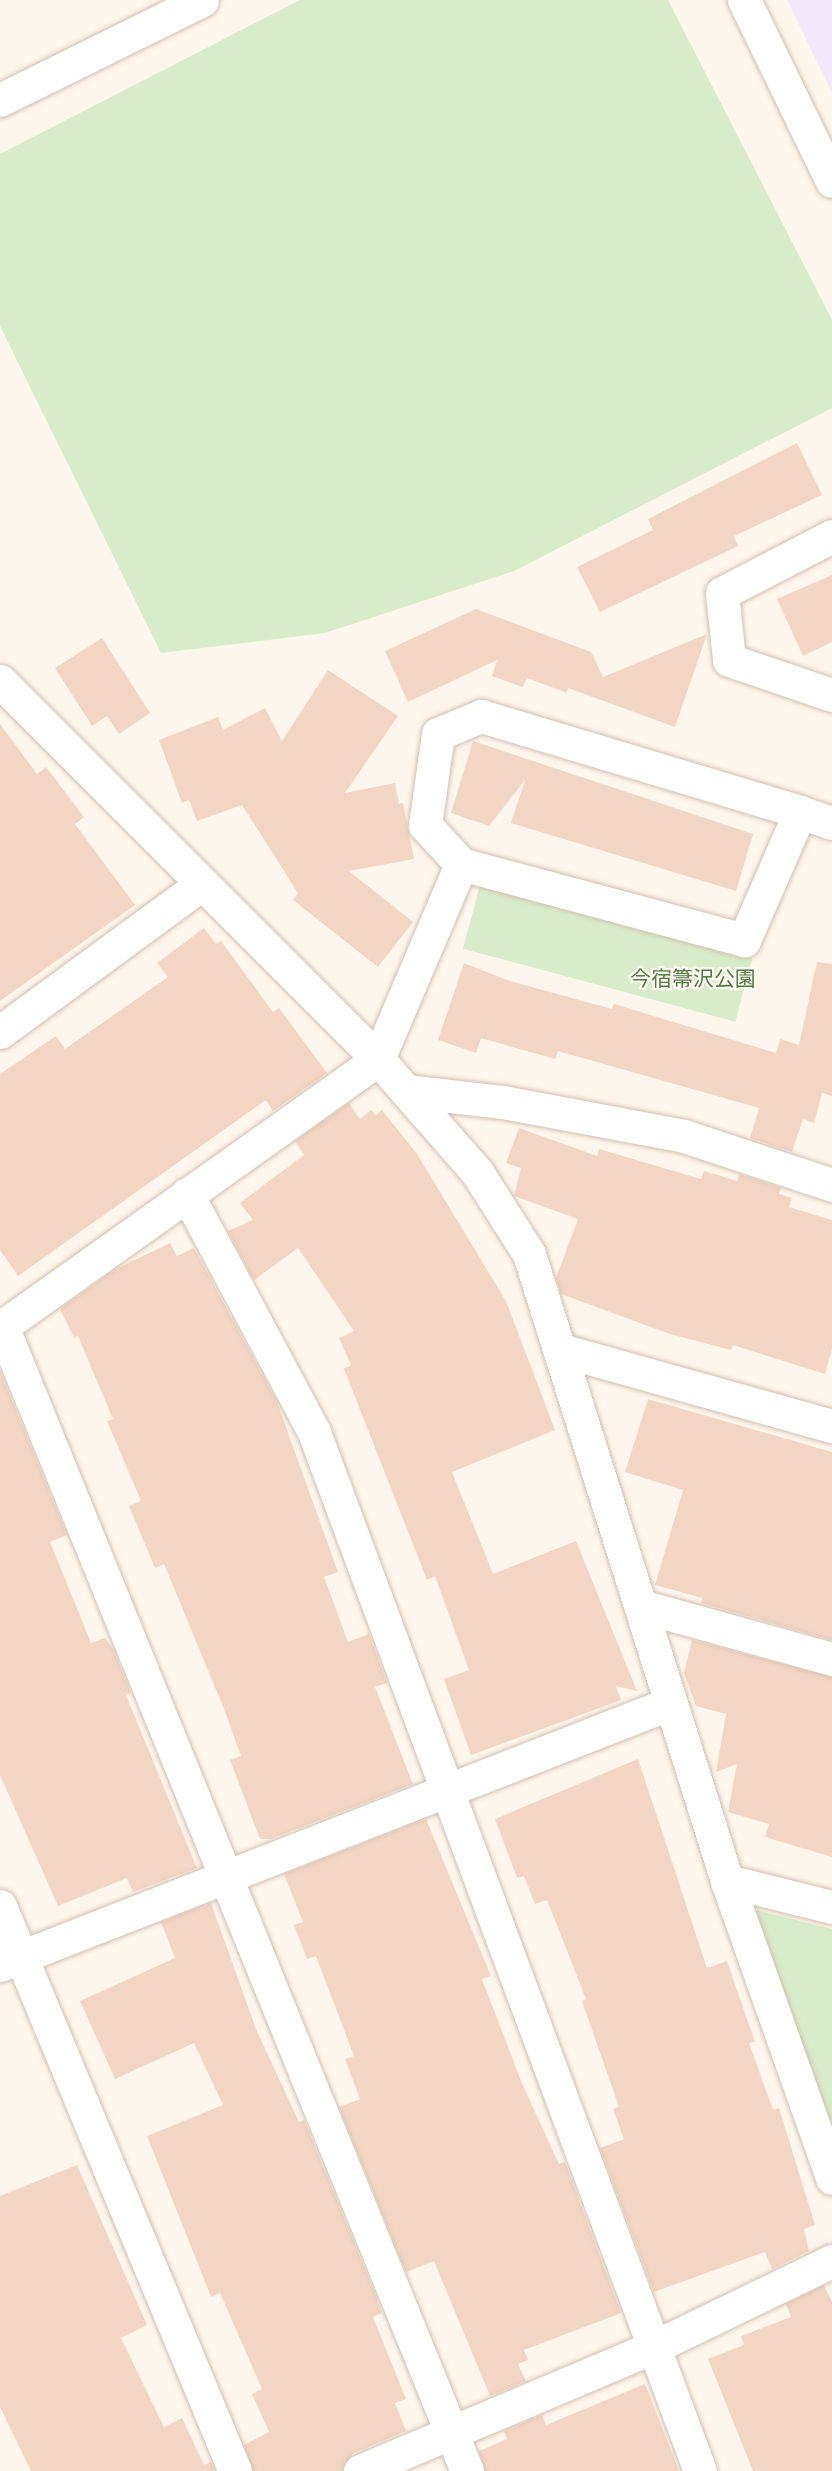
<!DOCTYPE html>
<html>
<head>
<meta charset="utf-8">
<style>
	body { margin:0 }
	#map { position:relative; width:832px; height:2471px; overflow:hidden; background:#fdf6ec; font-family:"Open Sans","Noto Sans JP",sans-serif }
	div>[style] { position:absolute }
	.education>* { inset:0; background:#f3e8fa }
	.green>* { inset:0; background:#d8ecc9; transform-origin:0 0 }
	.building>* { inset:0; background:#f3d5c3 }
	.roads { filter:drop-shadow(0 0 2px #d1beb0) drop-shadow(0 0 2px #d1beb0) }
	.street>* { height:33px; margin:-16.5px; padding:0 16.5px; transform-origin:16.5px; border-radius:16.5px; background:#fff }
	.secondary>* { height:33px; margin:-16.5px; padding:0 16.5px; transform-origin:16.5px; border-radius:16.5px; background:#fff }
	span { translate:-50% -50%; white-space:nowrap; text-align:center; line-height:1.15; -webkit-text-stroke:4.5px #fffaf3; paint-order:stroke }
	.park-label { font-size:21px; color:#537a41 }
</style>
</head>
<body>
<div id="map">
	<div class="education">
		<div style="clip-path:polygon(787px 0,832px 0,832px 93px)"></div>
	</div>
	<div class="green">
		<div style="clip-path:polygon(300px 0,668px 0,832px 320px,832px 408px,514px 571px,325px 633px,161px 653px,0 326px,0 154px)"></div>
		<div style="left:480px;top:885px;width:282px;height:66px;rotate:15deg"></div>
		<div style="clip-path:polygon(752px 1909px,832px 1929px,832px 2126px)"></div>
	</div>
	<div class="building">
		<div style="clip-path:polygon(797px 443px,822px 495px,734px 536px,738px 546px,600px 612px,577px 567px,653px 530px,648px 519px)"></div>
		<div style="clip-path:polygon(832px 575px,832px 642px,803px 656px,777px 599px)"></div>
		<div style="clip-path:polygon(476px 609px,591px 652px,603px 677px,707px 634px,675px 727px,568px 688px,567px 693px,527px 678px,523px 687px,492px 676px,497px 660px,408px 702px,385px 651px)"></div>
		<div style="clip-path:polygon(102px 638px,150px 713px,119px 734px,107px 716px,92px 726px,55px 668px)"></div>
		<div style="clip-path:polygon(328px 670px,398px 716px,345px 793px,395px 783px,399px 804px,403px 803px,414px 859px,349px 871px,413px 922px,378px 967px,293px 900px,298px 893px,242px 805px,197px 821px,189px 800px,182px 803px,159px 740px,218px 717px,223px 730px,265px 708px,282px 741px)"></div>
		<div style="clip-path:polygon(0 724px,37px 774px,46px 767px,84px 817px,75px 824px,135px 905px,0 1001px)"></div>
		<div style="clip-path:polygon(473px 741px,753px 834px,736px 891px,511px 823px,525px 780px,489px 826px,451px 813px)"></div>
		<div style="clip-path:polygon(204px 928px,216px 944px,221px 941px,273px 1012px,279px 1008px,327px 1073px,273px 1111px,266px 1100px,18px 1276px,0 1250px,0 1074px,56px 1036px,65px 1049px,168px 977px,157px 963px)"></div>
		<div style="clip-path:polygon(817px 962px,832px 964px,832px 1096px,822px 1093px,814px 1123px,803px 1119px,792px 1152px,750px 1138px,759px 1108px,558px 1051px,555px 1059px,481px 1038px,476px 1053px,438px 1040px,464px 963px,510px 981px,612px 1009px,614px 1004px,776px 1053px,780px 1039px,799px 1045px)"></div>
		<div style="clip-path:polygon(349px 1103px,360px 1119px,371px 1110px,376px 1115px,382px 1110px,417px 1154px,506px 1301px,555px 1430px,452px 1472px,493px 1574px,576px 1541px,637px 1691px,616px 1686px,621px 1700px,471px 1755px,444px 1679px,469px 1670px,435px 1576px,427px 1580px,344px 1369px,351px 1365px,339px 1338px,354px 1331px,298px 1248px,254px 1280px,228px 1231px,253px 1220px,240px 1203px,304px 1155px,295px 1141px)"></div>
		<div style="clip-path:polygon(519px 1128px,597px 1156px,599px 1149px,701px 1179px,704px 1171px,737px 1181px,739px 1174px,781px 1188px,779px 1194px,792px 1198px,789px 1207px,832px 1220px,832px 1349px,825px 1374px,733px 1345px,731px 1350px,670px 1334px,561px 1294px,556px 1278px,578px 1219px,514px 1196px,521px 1168px,506px 1163px)"></div>
		<div style="clip-path:polygon(170px 1243px,177px 1256px,194px 1248px,277px 1402px,338px 1572px,324px 1577px,348px 1642px,369px 1634px,387px 1683px,375px 1687px,413px 1784px,271px 1839px,260px 1839px,230px 1760px,241px 1756px,224px 1709px,164px 1564px,155px 1568px,129px 1506px,141px 1501px,107px 1421px,113px 1419px,78px 1336px,74px 1338px,60px 1309px,114px 1270px)"></div>
		<div style="clip-path:polygon(0 1371px,67px 1535px,50px 1542px,91px 1643px,105px 1638px,113px 1649px,131px 1693px,126px 1695px,197px 1868px,133px 1892px,127px 1878px,58px 1906px,0 1775px)"></div>
		<div style="clip-path:polygon(648px 1399px,832px 1452px,832px 1640px,701px 1603px,702px 1598px,655px 1585px,683px 1490px,625px 1472px)"></div>
		<div style="clip-path:polygon(692px 1640px,832px 1677px,832px 1857px,765px 1837px,769px 1824px,728px 1812px,737px 1764px,716px 1772px,726px 1714px,696px 1706px,684px 1673px)"></div>
		<div style="clip-path:polygon(638px 1759px,707px 1968px,727px 1961px,755px 2042px,749px 2043px,773px 2110px,779px 2108px,815px 2225px,804px 2229px,809px 2251px,772px 2269px,765px 2252px,654px 2292px,600px 2148px,624px 2139px,613px 2109px,619px 2107px,582px 2001px,586px 1999px,547px 1900px,535px 1904px,524px 1876px,517px 1878px,495px 1819px)"></div>
		<div style="clip-path:polygon(426px 1819px,491px 1976px,482px 1979px,521px 2081px,559px 2164px,565px 2162px,621px 2313px,524px 2350px,528px 2360px,518px 2364px,526px 2381px,490px 2396px,434px 2261px,406px 2272px,339px 2107px,360px 2099px,345px 2059px,354px 2056px,316px 1956px,307px 1959px,294px 1925px,303px 1922px,284px 1874px)"></div>
		<div style="clip-path:polygon(211px 1903px,256px 2029px,299px 2122px,304px 2120px,372px 2286px,382px 2313px,373px 2317px,406px 2399px,395px 2403px,406px 2431px,352px 2454px,342px 2471px,253px 2471px,244px 2445px,269px 2432px,252px 2394px,262px 2389px,220px 2293px,211px 2297px,147px 2136px,223px 2105px,194px 2043px,115px 2079px,80px 2001px,175px 1958px,161px 1922px)"></div>
		<div style="clip-path:polygon(77px 2165px,147px 2325px,121px 2338px,164px 2427px,182px 2418px,204px 2465px,211px 2462px,215px 2471px,31px 2471px,0 2407px,0 2196px)"></div>
		<div style="clip-path:polygon(824px 2285px,832px 2302px,832px 2471px,753px 2471px,708px 2359px,744px 2345px,741px 2336px,791px 2317px,786px 2304px)"></div>
		<div style="clip-path:polygon(645px 2384px,679px 2471px,485px 2471px,479px 2451px,507px 2439px,504px 2431px,542px 2415px,546px 2425px)"></div>
	</div>
	<div class="roads">
		<div class="street">
			<div style="left:0;top:100px;width:225px;rotate:-26.3deg"></div>
			<div style="left:832px;top:536px;width:124px;rotate:152.6deg"></div>
			<div style="left:722px;top:593px;width:67px;rotate:84deg"></div>
			<div style="left:729px;top:660px;width:109px;rotate:18.8deg"></div>
			<div style="left:0;top:681px;width:535px;rotate:45deg"></div>
			<div style="left:378px;top:1059px;width:150px;rotate:48.8deg"></div>
			<div style="left:477px;top:1172px;width:97px;rotate:57.6deg"></div>
			<div style="left:529px;top:1254px;width:658px;rotate:72.47deg"></div>
			<div style="left:727px;top:1881px;width:315px;rotate:70.5deg"></div>
			<div style="left:800px;top:812px;width:140px;rotate:113.6deg"></div>
			<div style="left:744px;top:940px;width:293px;rotate:-165deg"></div>
			<div style="left:461px;top:864px;width:53px;rotate:-132.7deg"></div>
			<div style="left:425px;top:825px;width:92px;rotate:-81.9deg"></div>
			<div style="left:438px;top:734px;width:47px;rotate:-22.7deg"></div>
			<div style="left:481px;top:716px;width:333px;rotate:16.7deg"></div>
			<div style="left:800px;top:812px;width:34px;rotate:19deg"></div>
			<div style="left:0;top:1032px;width:248px;rotate:-36.3deg"></div>
			<div style="left:406px;top:1091px;width:98px;rotate:6.5deg"></div>
			<div style="left:503px;top:1102px;width:184px;rotate:10.6deg"></div>
			<div style="left:684px;top:1136px;width:156px;rotate:18.3deg"></div>
			<div style="left:187px;top:1194px;width:270px;rotate:61.9deg"></div>
			<div style="left:314px;top:1432px;width:1108px;rotate:69.62deg"></div>
			<div style="left:2px;top:1326px;width:1236px;rotate:67.9deg"></div>
			<div style="left:0;top:1328px;width:464px;rotate:-35.4deg"></div>
			<div style="left:378px;top:1059px;width:212px;rotate:-66.9deg"></div>
			<div style="left:561px;top:1350px;width:281px;rotate:15.7deg"></div>
			<div style="left:641px;top:1606px;width:198px;rotate:15.5deg"></div>
			<div style="left:727px;top:1881px;width:108px;rotate:13.9deg"></div>
			<div style="left:0;top:1906px;width:612px;rotate:67.42deg"></div>
			<div style="left:0;top:1965px;width:720px;rotate:-21.33deg"></div>
			<div style="left:360px;top:2471px;width:319px;rotate:-22.9deg"></div>
			<div style="left:654px;top:2347px;width:198px;rotate:-25.8deg"></div>
		</div>
		<div class="secondary">
			<div style="left:744px;top:0;width:201px;rotate:64.1deg"></div>
		</div>
	</div>
	<div class="park-label">
		<span style="left:693px;top:978px">今宿箒沢公園</span>
	</div>
</div>
</body>
</html>
